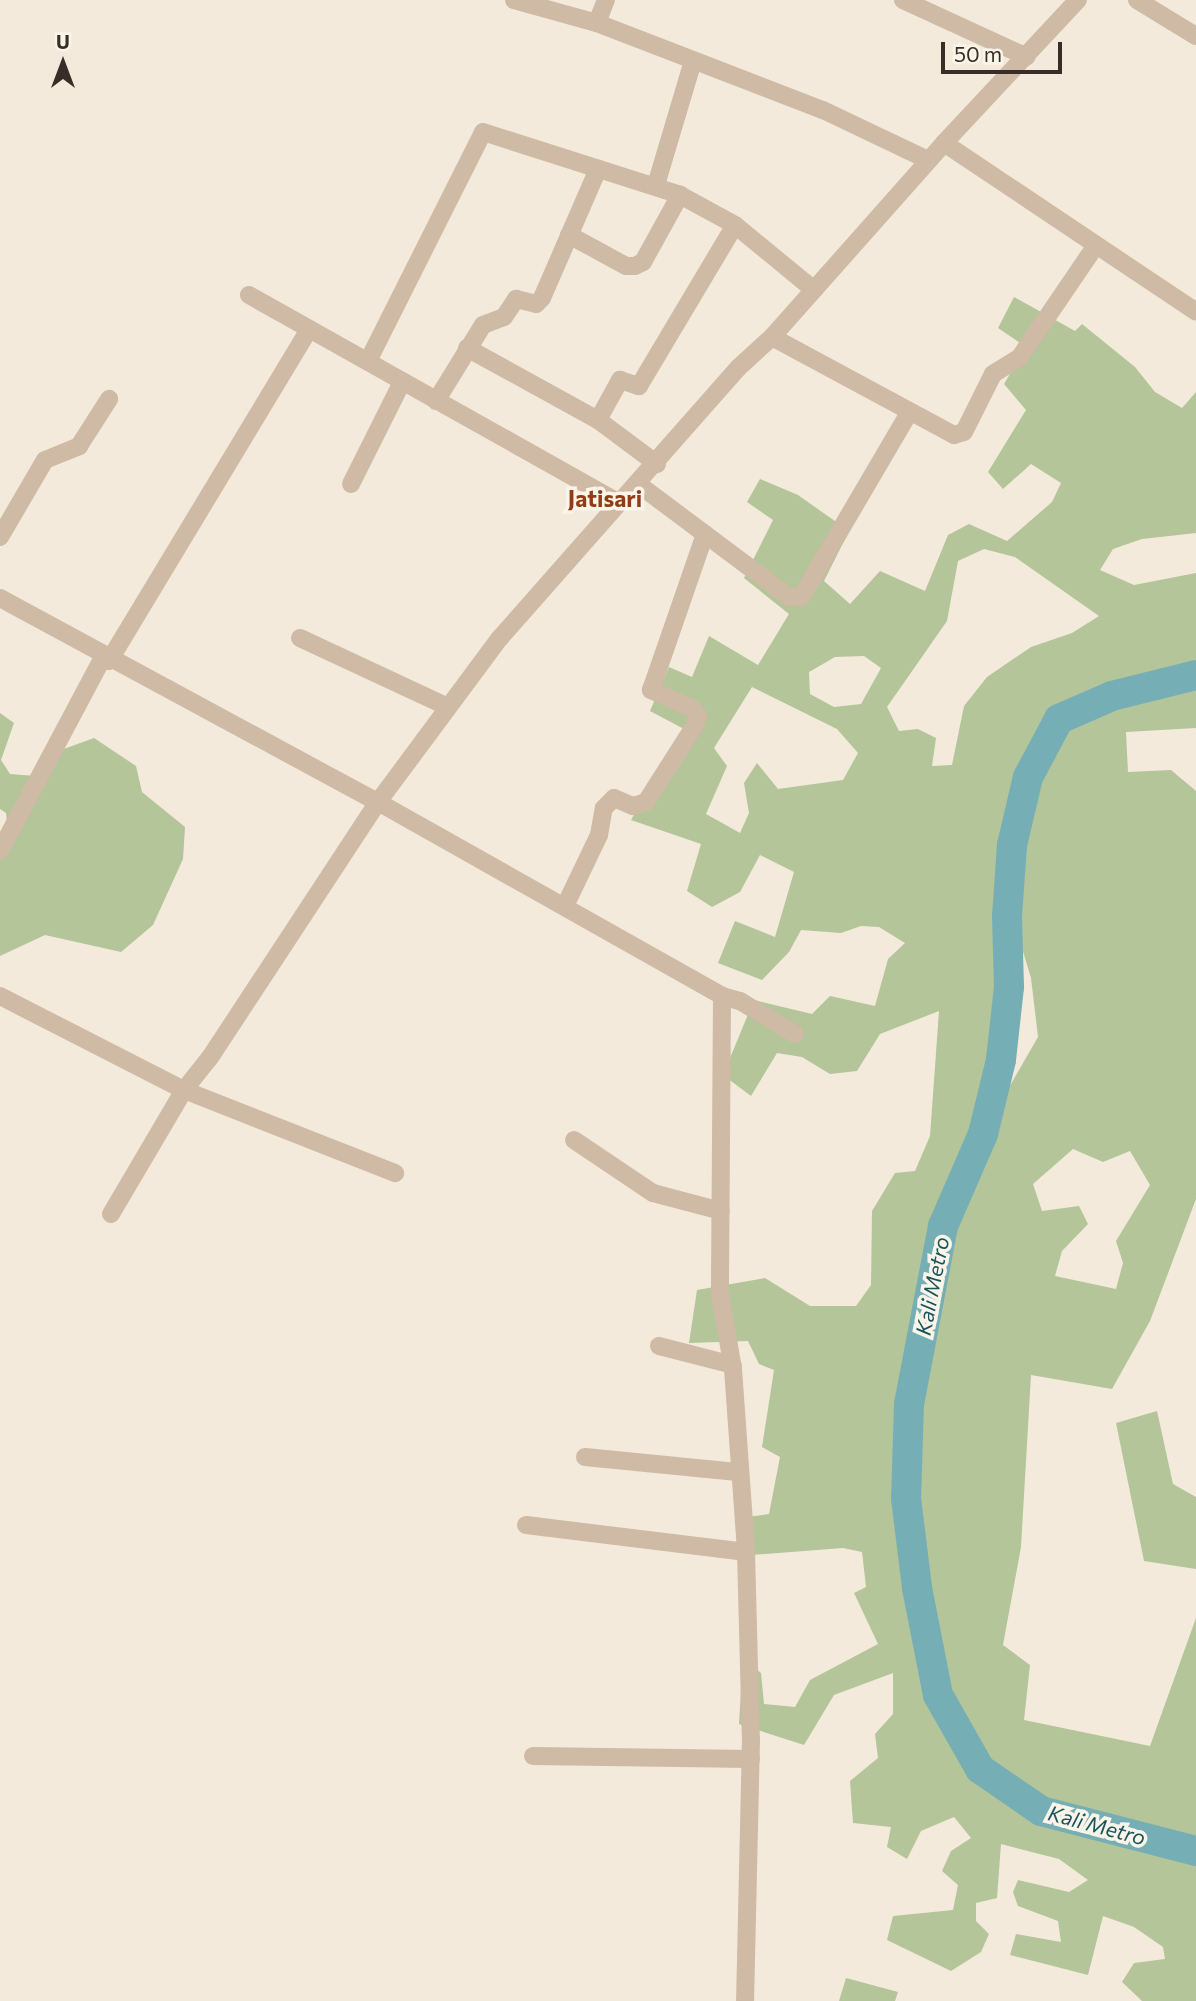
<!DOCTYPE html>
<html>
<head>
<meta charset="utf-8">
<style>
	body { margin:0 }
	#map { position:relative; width:1196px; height:2001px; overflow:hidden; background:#f4eadb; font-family:Commissioner,sans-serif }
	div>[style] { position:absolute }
	.green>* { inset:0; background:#b3c599 }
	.river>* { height:30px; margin:-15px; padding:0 15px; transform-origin:15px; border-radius:15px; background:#76aeb5 }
	.minor>* { height:18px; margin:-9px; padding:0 9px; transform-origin:9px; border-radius:9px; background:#cebaa5 }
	span { translate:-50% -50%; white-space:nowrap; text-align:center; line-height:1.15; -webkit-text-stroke:7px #fbf4e8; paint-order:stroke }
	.water-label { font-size:21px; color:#18565f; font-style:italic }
	.quarter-label { font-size:23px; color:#913c17; font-weight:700 }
	.north { position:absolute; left:28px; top:28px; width:70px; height:70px; -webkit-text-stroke:5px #fbf4e8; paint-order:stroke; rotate:0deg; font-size:19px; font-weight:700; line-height:28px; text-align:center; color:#392e27 }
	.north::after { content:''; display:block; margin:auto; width:24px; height:32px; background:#392e27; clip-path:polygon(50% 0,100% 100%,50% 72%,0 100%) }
	.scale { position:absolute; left:941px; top:42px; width:121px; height:32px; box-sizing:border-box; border:4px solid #392e27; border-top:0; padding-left:9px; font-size:21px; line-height:24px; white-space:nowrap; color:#392e27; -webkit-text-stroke:5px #fbf4e8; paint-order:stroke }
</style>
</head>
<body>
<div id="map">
	<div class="green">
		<div style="clip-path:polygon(evenodd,1014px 297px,1075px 331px,1082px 324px,1135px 367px,1155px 392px,1182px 408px,1196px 392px,1196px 533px,1142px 539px,1113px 549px,1100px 570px,1134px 585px,1196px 573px,1196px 728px,1126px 732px,1128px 772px,1171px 770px,1196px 791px,1196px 1199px,1150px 1321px,1112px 1389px,1031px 1375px,1021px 1547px,1003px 1645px,1030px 1665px,1024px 1720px,1150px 1746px,1196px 1618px,1196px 2001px,1142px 2001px,1122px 1982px,1134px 1963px,1165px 1959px,1163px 1947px,1134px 1927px,1103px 1916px,1088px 1975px,1010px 1955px,1016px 1934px,1061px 1942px,1058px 1921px,1018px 1906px,1013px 1892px,1018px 1880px,1069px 1892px,1088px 1880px,1059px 1859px,1001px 1844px,997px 1898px,976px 1903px,976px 1921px,989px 1934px,981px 1952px,951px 1971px,887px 1940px,893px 1916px,953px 1910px,958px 1885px,942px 1871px,951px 1851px,971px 1838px,954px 1817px,921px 1831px,907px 1859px,887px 1847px,891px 1827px,853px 1823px,850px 1781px,878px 1758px,875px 1734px,893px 1714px,893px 1673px,834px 1695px,804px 1745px,739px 1724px,742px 1673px,749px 1664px,761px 1673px,764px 1704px,795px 1707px,810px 1680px,878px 1644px,854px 1593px,866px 1587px,862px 1552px,843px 1548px,739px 1556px,740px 1518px,769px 1514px,780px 1457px,762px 1447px,774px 1370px,759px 1364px,748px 1341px,689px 1343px,697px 1290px,765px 1278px,810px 1306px,856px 1306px,871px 1285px,872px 1211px,895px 1173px,915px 1171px,930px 1136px,939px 1011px,880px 1034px,857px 1071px,830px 1074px,802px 1057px,777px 1053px,751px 1096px,723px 1075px,754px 1000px,812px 1014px,830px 996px,875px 1006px,888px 959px,905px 943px,879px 927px,861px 926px,841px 933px,801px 930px,789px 952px,762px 980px,718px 963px,735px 921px,775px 937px,794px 872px,760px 855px,740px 892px,712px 907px,687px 891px,701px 844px,631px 820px,684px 729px,650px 711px,669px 667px,692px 677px,709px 636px,758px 665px,789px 614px,744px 578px,773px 520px,747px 502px,760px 479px,798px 495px,849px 531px,824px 581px,850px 604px,880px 571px,925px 591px,948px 535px,969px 524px,1007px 541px,1052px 502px,1061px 483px,1031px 464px,1003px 489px,988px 472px,1026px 410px,1004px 384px,1026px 347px,998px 328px,1014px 297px,984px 549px,1015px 557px,1099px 616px,1072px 633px,1031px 647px,987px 677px,964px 706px,952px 765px,932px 766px,936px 738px,918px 729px,899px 731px,887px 707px,947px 621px,958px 561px,984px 549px,1014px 297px,864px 656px,881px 668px,861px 704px,834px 707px,810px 694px,809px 672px,835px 657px,864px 656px,1014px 297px,752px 687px,837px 729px,858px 753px,843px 780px,778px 789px,757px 763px,744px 783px,749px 813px,740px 833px,706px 814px,727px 766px,714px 748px,752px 687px,1014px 297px,1012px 915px,1031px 978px,1038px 1037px,984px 1131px,1001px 1060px,1009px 987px,1007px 916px,1012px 915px,1014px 297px,1073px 1149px,1103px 1162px,1130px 1151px,1150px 1185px,1116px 1241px,1123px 1263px,1116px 1289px,1055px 1276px,1062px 1251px,1088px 1224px,1079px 1206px,1042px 1211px,1033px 1184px,1073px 1149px)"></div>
		<div style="clip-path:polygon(0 713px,14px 723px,1px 760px,10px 774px,36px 776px,61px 750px,94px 738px,136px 766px,142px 792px,185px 827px,183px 859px,153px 925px,121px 952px,45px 935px,0 956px,0 835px,8px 833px,6px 813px,0 809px)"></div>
		<div style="clip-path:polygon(1157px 1411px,1173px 1484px,1196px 1497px,1196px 1569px,1144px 1561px,1116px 1423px)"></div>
		<div style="clip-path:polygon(846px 1978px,898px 1992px,895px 2001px,839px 2001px)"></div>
	</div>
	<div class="river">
		<div style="left:1196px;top:675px;width:87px;rotate:166deg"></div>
		<div style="left:1112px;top:696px;width:58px;rotate:156.5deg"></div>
		<div style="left:1059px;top:719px;width:66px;rotate:118.1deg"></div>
		<div style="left:1028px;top:777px;width:70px;rotate:103.2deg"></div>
		<div style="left:1012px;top:845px;width:71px;rotate:94deg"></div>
		<div style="left:1007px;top:916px;width:71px;rotate:88.4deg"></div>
		<div style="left:1009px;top:987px;width:73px;rotate:96.3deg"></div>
		<div style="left:1001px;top:1060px;width:76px;rotate:103.7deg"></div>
		<div style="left:983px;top:1134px;width:100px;rotate:113.5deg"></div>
		<div style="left:943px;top:1226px;width:181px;rotate:100.8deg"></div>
		<div style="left:909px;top:1404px;width:94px;rotate:91.8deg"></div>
		<div style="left:906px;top:1498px;width:91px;rotate:83deg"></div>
		<div style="left:917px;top:1588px;width:109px;rotate:78.9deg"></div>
		<div style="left:938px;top:1695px;width:85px;rotate:60.4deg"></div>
		<div style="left:980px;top:1769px;width:74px;rotate:34.5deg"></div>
		<div style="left:1041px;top:1811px;width:160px;rotate:14.5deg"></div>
	</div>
	<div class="minor">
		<div style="left:514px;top:0;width:86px;rotate:15.5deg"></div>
		<div style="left:597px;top:23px;width:242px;rotate:21.1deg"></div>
		<div style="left:823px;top:110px;width:116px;rotate:25.5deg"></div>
		<div style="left:903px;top:0;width:136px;rotate:24.7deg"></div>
		<div style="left:1137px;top:0;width:69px;rotate:31.4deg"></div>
		<div style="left:597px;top:23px;width:25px;rotate:-69deg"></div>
		<div style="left:944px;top:143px;width:303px;rotate:33.8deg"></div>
		<div style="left:656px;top:185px;width:129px;rotate:-73.4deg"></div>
		<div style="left:569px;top:235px;width:65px;rotate:28.5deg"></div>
		<div style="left:626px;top:266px;width:9px"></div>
		<div style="left:635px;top:266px;width:9px;rotate:-27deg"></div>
		<div style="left:643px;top:262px;width:77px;rotate:-61.1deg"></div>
		<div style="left:249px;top:295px;width:425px;rotate:29.3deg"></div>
		<div style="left:772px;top:337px;width:207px;rotate:28.3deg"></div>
		<div style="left:954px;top:435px;width:10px;rotate:-17deg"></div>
		<div style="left:964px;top:432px;width:65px;rotate:-63.4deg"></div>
		<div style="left:993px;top:374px;width:32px;rotate:-32deg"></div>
		<div style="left:1020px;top:357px;width:135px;rotate:-55.8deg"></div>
		<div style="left:467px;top:348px;width:149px;rotate:28.8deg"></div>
		<div style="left:368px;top:361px;width:256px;rotate:-63.3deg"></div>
		<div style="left:483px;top:132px;width:207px;rotate:17.7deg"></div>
		<div style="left:680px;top:195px;width:63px;rotate:28.6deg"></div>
		<div style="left:735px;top:225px;width:102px;rotate:39.4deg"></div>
		<div style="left:436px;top:401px;width:89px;rotate:-58.3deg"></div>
		<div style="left:483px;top:325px;width:22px;rotate:-21deg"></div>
		<div style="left:504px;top:317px;width:22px;rotate:-56deg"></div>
		<div style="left:516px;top:299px;width:21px;rotate:14deg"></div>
		<div style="left:536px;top:304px;width:8px;rotate:-45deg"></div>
		<div style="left:542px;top:298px;width:141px;rotate:-66.5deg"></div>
		<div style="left:657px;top:464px;width:74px;rotate:-143.3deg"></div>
		<div style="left:598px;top:420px;width:46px;rotate:-61.2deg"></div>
		<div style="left:620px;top:380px;width:20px;rotate:18deg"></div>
		<div style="left:639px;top:386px;width:187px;rotate:-59.2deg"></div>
		<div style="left:351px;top:484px;width:114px;rotate:-63.4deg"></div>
		<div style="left:638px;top:484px;width:189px;rotate:36.8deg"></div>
		<div style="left:789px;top:597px;width:12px"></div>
		<div style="left:801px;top:597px;width:213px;rotate:-59.6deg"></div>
		<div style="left:0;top:537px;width:89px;rotate:-59.7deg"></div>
		<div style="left:45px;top:460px;width:37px;rotate:-22deg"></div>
		<div style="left:79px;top:446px;width:56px;rotate:-57.4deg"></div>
		<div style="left:0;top:598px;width:430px;rotate:28.4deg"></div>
		<div style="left:378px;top:802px;width:395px;rotate:29.4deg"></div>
		<div style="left:722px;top:996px;width:297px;rotate:90.4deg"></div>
		<div style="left:720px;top:1293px;width:77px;rotate:80.3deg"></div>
		<div style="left:733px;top:1369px;width:183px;rotate:85.9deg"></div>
		<div style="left:746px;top:1552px;width:187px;rotate:88.5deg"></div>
		<div style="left:751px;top:1739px;width:262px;rotate:91.3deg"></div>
		<div style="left:300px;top:638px;width:163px;rotate:25deg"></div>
		<div style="left:109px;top:661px;width:387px;rotate:-58.9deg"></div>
		<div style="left:0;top:851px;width:220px;rotate:-62deg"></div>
		<div style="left:565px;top:906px;width:79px;rotate:-64.4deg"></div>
		<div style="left:599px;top:835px;width:27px;rotate:-80deg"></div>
		<div style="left:604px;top:808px;width:14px;rotate:-45deg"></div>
		<div style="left:614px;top:798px;width:21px;rotate:23deg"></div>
		<div style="left:633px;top:806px;width:14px;rotate:-17deg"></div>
		<div style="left:646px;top:802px;width:91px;rotate:-57.5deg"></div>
		<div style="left:695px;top:725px;width:9px;rotate:-72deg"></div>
		<div style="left:698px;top:716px;width:10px;rotate:-127deg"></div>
		<div style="left:692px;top:708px;width:45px;rotate:-156.3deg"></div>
		<div style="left:651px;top:690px;width:165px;rotate:-70.9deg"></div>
		<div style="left:0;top:996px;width:207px;rotate:27.1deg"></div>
		<div style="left:184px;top:1090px;width:43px;rotate:-51.5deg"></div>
		<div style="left:211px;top:1056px;width:304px;rotate:-56.7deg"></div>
		<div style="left:378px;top:802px;width:204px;rotate:-53.4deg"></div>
		<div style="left:500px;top:638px;width:360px;rotate:-48.6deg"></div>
		<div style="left:738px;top:368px;width:46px;rotate:-42.4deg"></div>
		<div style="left:772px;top:337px;width:259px;rotate:-48.4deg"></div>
		<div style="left:944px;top:143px;width:196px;rotate:-46.9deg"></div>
		<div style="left:722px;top:996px;width:19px;rotate:16deg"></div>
		<div style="left:740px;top:1001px;width:64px;rotate:31deg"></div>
		<div style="left:574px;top:1140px;width:95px;rotate:33.9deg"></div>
		<div style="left:653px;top:1193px;width:70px;rotate:14.8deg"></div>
		<div style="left:111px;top:1214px;width:144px;rotate:-59.5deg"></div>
		<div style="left:184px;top:1090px;width:227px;rotate:21.5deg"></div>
		<div style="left:659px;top:1346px;width:76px;rotate:14.4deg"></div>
		<div style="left:585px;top:1457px;width:153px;rotate:5.6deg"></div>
		<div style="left:526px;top:1525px;width:222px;rotate:7deg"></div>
		<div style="left:533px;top:1756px;width:218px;rotate:0.8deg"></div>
	</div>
	<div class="water-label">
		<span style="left:932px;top:1286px;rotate:-79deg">Kali Metro</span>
		<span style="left:1097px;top:1825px;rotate:15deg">Kali Metro</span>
	</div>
	<div class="quarter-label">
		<span style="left:605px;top:498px">Jatisari</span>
	</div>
	<div class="north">U</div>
	<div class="scale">50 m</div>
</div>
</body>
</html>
